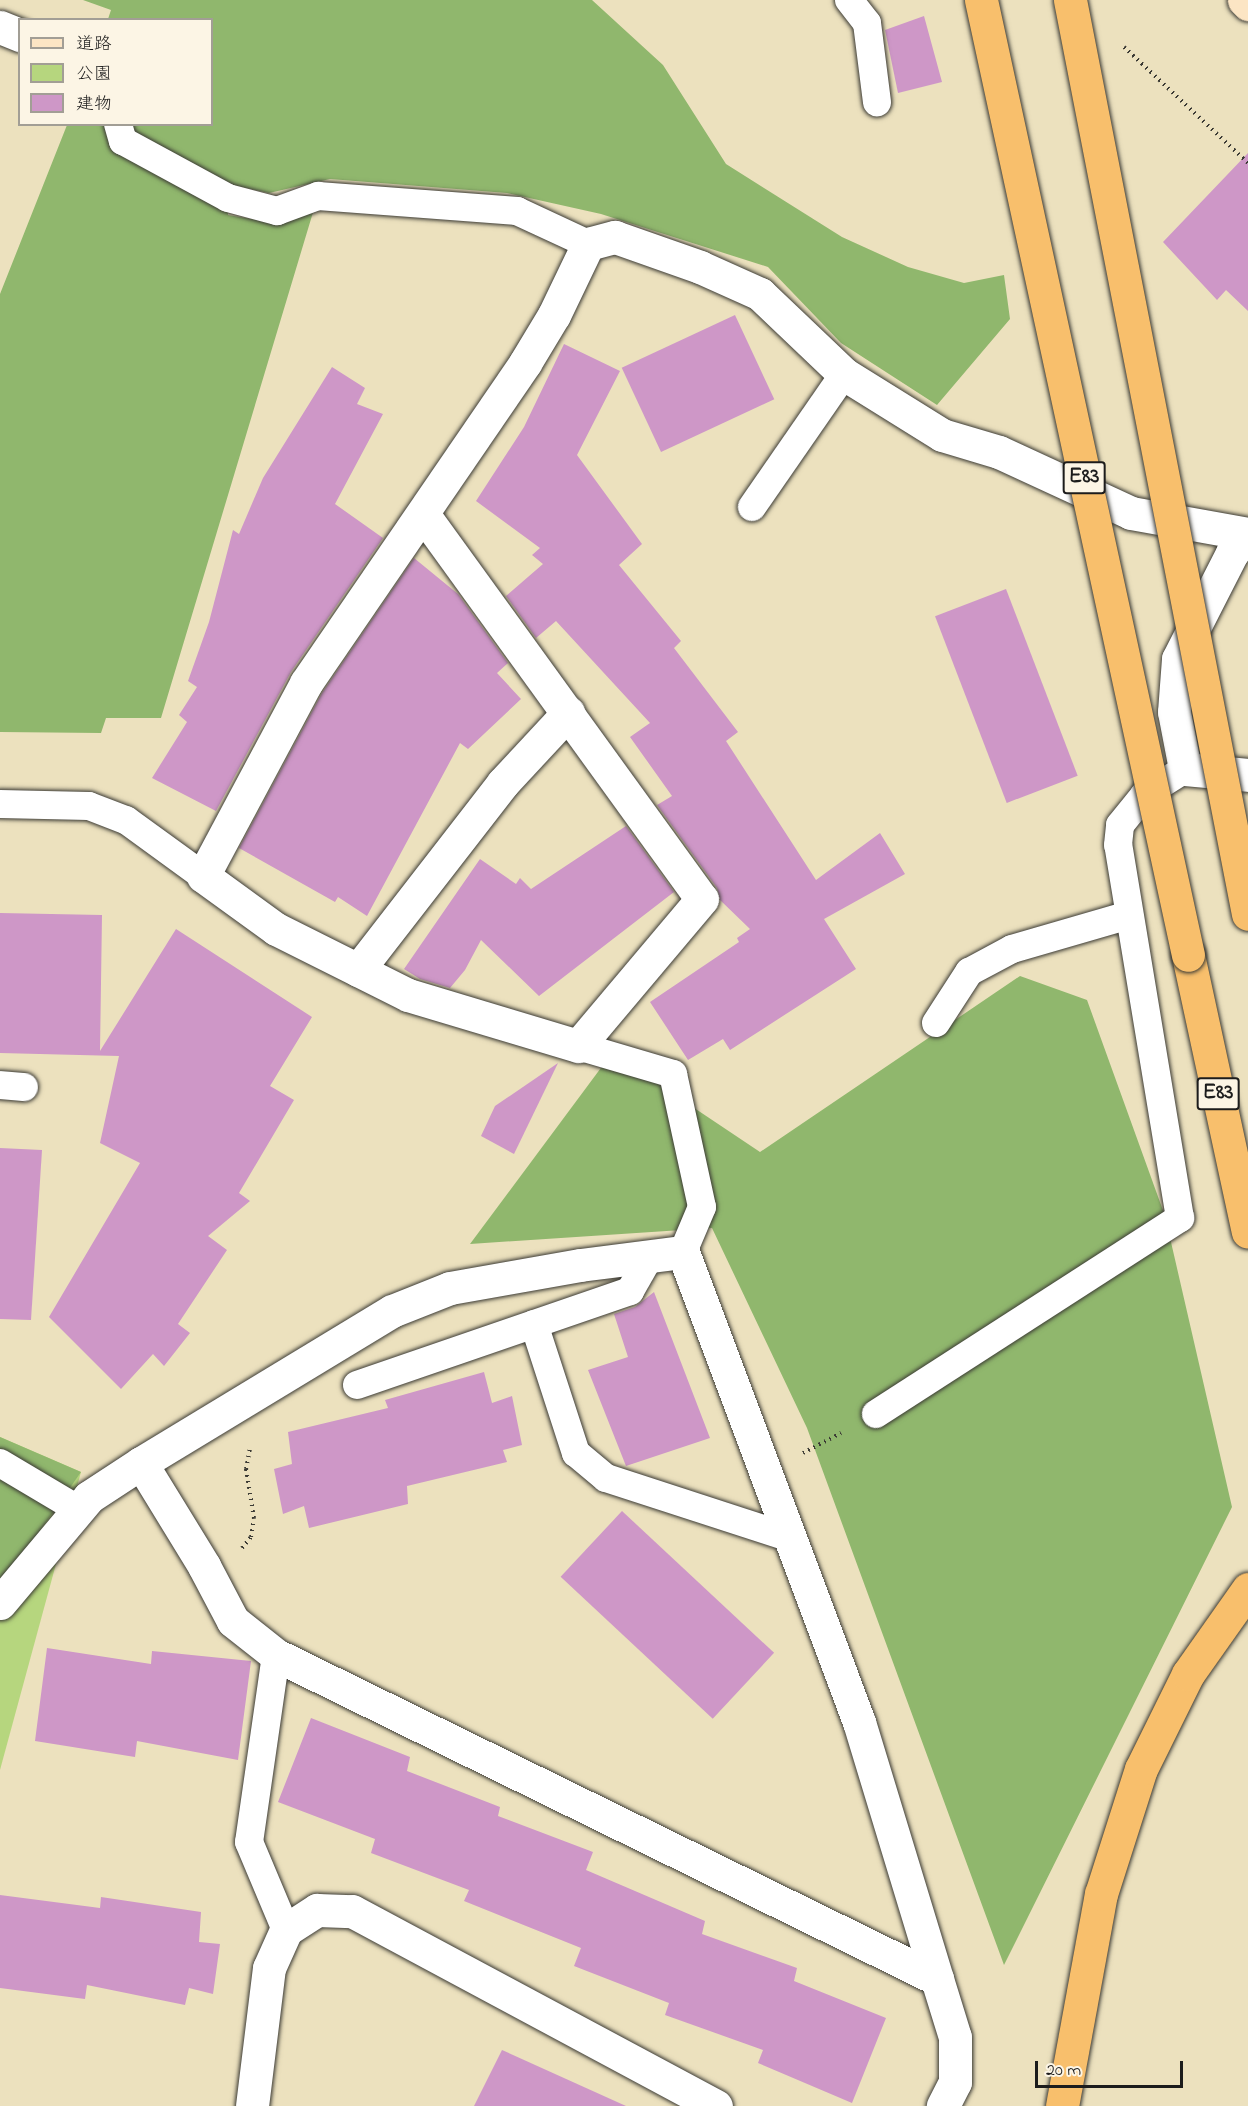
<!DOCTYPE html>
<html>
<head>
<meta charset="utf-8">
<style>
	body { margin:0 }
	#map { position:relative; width:1248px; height:2106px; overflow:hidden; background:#ece1be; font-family:"Indie Flower","Klee One",sans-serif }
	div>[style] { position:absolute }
	.green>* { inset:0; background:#b6d67e }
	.forest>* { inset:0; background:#90b76d }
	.building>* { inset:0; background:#ce97c7; transform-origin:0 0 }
	.path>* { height:4px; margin-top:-2px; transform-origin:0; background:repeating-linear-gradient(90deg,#3b3a34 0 1.5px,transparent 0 6px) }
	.roads { filter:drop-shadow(0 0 2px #3b3a34) drop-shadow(0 0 2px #3b3a34) }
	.lane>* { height:28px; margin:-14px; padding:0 14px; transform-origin:14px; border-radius:14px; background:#fff }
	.street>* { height:33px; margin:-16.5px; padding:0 16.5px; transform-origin:16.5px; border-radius:16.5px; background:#fff }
	.secondary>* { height:33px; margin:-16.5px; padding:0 16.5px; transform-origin:16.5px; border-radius:16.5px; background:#fce5c4 }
	.highway>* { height:33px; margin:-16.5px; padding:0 16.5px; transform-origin:16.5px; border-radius:16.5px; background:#f8bf6c }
	.bridges { filter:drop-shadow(0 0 2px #3b3a34) drop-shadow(0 0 2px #3b3a34) }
	.highway-bridge>* { height:33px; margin:-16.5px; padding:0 16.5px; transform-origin:16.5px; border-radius:16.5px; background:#f8bf6c }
	span { translate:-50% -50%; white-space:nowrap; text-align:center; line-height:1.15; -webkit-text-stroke:4.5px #fcf5e5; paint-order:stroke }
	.shield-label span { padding:2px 4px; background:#fcf5e5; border:2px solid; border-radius:4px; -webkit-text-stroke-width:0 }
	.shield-label { font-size:22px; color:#1c1c1c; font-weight:700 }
	.legend { position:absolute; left:18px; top:18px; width:195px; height:108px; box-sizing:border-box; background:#fcf5e5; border:2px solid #a29e95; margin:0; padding:8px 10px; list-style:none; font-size:18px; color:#1c1c1c }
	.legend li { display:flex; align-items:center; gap:12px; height:30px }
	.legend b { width:30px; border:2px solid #a29e95 }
	.scale { position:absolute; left:1035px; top:2061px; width:148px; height:27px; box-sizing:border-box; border:3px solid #1c1c1c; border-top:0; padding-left:8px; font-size:18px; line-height:21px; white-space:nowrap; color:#1c1c1c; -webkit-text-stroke:4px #fcf5e5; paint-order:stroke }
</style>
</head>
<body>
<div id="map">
	<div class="green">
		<div style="clip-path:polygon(0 1437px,81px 1472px,0 1770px)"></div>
	</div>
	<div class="forest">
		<div style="clip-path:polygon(83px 0,592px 0,663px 65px,726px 164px,842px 237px,908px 267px,964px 283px,1004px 275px,1010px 319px,937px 405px,841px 343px,768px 267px,601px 214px,507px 193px,330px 179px,269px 193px,228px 184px,228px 215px,270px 222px,314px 209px,161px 718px,106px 718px,101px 733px,0 732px,0 294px,67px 125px,212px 124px,212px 20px,108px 19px,111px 10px)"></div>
		<div style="clip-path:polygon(1020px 976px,1087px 1000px,1165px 1216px,1232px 1507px,1004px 1965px,807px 1428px,712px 1228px,470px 1244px,612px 1053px,760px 1152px)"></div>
		<div style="clip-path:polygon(0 1437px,81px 1472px,0 1588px)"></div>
	</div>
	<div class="building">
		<div style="clip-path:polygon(924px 16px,942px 82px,898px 93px,885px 30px)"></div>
		<div style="clip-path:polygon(1248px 153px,1248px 311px,1226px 290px,1217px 300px,1163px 242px)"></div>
		<div style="left:735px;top:315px;width:93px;height:125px;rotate:65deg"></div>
		<div style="clip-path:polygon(564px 344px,620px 371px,577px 455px,642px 544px,619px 565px,681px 641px,674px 648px,738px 732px,726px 741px,816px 880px,880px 833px,905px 874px,824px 919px,856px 969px,730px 1050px,723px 1039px,688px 1060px,650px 1002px,739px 942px,737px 938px,750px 929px,720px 900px,717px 888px,657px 805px,672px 796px,630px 737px,650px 723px,556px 621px,536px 638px,506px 596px,543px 564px,532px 555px,540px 548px,476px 501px,524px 427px)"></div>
		<div style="clip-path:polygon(332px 367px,365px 388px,357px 404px,383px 414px,335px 504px,383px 538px,291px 672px,216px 811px,152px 778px,187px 722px,179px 715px,197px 687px,188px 681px,209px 622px,233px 530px,239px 534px,263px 478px)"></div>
		<div style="clip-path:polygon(414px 558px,458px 594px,508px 663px,497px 673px,521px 699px,468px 749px,460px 743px,367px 916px,338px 897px,335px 902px,239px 848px,322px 693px)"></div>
		<div style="left:1006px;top:589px;width:200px;height:76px;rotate:69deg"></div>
		<div style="clip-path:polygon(626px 826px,674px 892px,539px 996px,481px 940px,465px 970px,450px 988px,420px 979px,404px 969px,480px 859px,516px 884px,520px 878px,531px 889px)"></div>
		<div style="clip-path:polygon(0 913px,102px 915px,100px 1051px,176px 929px,312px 1017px,270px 1086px,294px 1100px,239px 1193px,250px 1201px,208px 1236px,227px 1250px,178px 1324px,190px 1333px,164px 1366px,153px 1354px,121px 1389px,49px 1317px,140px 1163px,100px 1143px,119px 1056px,0 1053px)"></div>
		<div style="clip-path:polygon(558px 1063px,514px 1154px,481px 1136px,495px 1106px)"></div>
		<div style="clip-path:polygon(0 1148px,42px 1150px,31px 1320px,0 1319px)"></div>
		<div style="clip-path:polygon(654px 1292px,710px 1438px,626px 1466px,588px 1370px,628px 1357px,614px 1314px,635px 1307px)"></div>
		<div style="clip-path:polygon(484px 1372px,492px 1403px,512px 1396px,522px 1445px,503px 1450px,507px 1462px,407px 1486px,408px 1504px,309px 1528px,304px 1506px,283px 1514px,274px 1469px,292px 1464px,288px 1432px,388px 1408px,385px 1400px)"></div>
		<div style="left:622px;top:1511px;width:208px;height:90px;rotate:43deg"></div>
		<div style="clip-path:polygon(47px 1648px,151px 1664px,152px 1651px,251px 1661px,238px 1760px,137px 1741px,135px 1757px,35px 1741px)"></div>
		<div style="clip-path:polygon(311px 1718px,410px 1757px,407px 1771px,500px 1807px,498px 1816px,593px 1852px,586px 1870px,705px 1921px,702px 1934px,797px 1968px,794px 1981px,886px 2018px,852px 2103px,758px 2063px,763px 2050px,665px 2015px,669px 2003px,574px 1966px,581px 1948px,464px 1901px,469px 1890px,371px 1853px,375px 1839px,278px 1802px)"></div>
		<div style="clip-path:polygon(0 1895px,100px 1908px,101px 1897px,201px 1912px,199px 1942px,220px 1944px,213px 1994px,189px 1988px,185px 2005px,87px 1985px,85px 1999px,0 1988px)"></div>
		<div style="clip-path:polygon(502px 2050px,626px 2106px,474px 2106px)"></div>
	</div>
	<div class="path">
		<div style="left:1124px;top:47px;width:170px;rotate:43.1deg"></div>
		<div style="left:803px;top:1453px;width:43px;rotate:-27.8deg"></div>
		<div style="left:242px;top:1548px;width:14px;rotate:-51deg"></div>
		<div style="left:251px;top:1537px;width:19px;rotate:-81deg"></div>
		<div style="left:254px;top:1518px;width:50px;rotate:-99.3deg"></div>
		<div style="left:246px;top:1469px;width:20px;rotate:-79deg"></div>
	</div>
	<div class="roads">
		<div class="lane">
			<div style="left:849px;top:0;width:29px;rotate:52deg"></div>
			<div style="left:867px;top:23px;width:80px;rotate:82.8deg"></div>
			<div style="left:118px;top:124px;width:18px;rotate:74deg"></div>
			<div style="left:123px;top:141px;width:119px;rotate:28.5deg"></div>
			<div style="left:228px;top:198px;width:51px;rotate:14.9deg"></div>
			<div style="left:277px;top:211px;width:44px;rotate:-20.1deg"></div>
			<div style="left:318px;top:196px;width:200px;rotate:4.3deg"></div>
			<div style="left:517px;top:211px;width:78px;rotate:24.9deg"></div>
			<div style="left:752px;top:507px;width:162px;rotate:-55.3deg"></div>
			<div style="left:0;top:804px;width:89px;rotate:1.3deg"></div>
			<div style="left:89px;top:806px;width:40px;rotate:21deg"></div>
			<div style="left:126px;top:820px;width:95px;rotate:36deg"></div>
			<div style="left:936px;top:1023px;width:61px;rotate:-57.1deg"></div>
			<div style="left:969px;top:972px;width:49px;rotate:-28.1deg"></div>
			<div style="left:1012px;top:949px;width:122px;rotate:-16.2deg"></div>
			<div style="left:578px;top:1046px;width:99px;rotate:16.4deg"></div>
			<div style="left:673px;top:1074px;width:136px;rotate:77.7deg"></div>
			<div style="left:702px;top:1207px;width:49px;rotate:112.9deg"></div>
			<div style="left:0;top:1085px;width:24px;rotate:5deg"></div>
			<div style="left:534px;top:1324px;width:136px;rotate:72deg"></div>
			<div style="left:576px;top:1453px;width:39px;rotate:40deg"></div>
			<div style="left:606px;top:1478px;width:194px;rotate:18deg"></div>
			<div style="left:357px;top:1385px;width:289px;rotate:-19deg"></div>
			<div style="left:630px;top:1291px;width:40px;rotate:-60.3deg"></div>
			<div style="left:876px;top:1414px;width:362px;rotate:-32.8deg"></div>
			<div style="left:1180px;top:1218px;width:378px;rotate:-99.4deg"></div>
			<div style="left:1118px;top:845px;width:20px;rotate:-84deg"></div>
			<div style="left:1120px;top:825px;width:38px;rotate:-51deg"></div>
			<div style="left:1144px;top:795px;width:49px;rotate:-32.4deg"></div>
			<div style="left:0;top:1463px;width:92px;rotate:30.7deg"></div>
			<div style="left:276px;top:1655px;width:189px;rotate:98.2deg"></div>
			<div style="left:249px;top:1842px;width:95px;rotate:67.2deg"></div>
		</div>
		<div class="street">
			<div style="left:0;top:27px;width:22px;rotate:22deg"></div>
			<div style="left:423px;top:514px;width:475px;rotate:54.1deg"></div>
			<div style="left:702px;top:899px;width:192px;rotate:130.1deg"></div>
			<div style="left:578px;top:1046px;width:177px;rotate:-163.3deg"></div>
			<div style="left:408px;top:995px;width:148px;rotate:-153.4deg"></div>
			<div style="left:276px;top:929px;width:90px;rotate:-144deg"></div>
			<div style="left:203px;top:876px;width:219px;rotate:-61.9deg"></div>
			<div style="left:306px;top:683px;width:388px;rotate:-55.6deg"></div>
			<div style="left:525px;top:363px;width:56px;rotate:-58.9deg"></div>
			<div style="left:554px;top:315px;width:79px;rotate:-64.4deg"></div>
			<div style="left:588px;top:244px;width:28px;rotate:-15deg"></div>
			<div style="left:615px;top:237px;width:90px;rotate:19.4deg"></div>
			<div style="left:700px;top:267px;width:66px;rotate:24.2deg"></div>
			<div style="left:760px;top:294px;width:116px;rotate:43.6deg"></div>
			<div style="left:844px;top:374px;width:115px;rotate:31.9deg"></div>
			<div style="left:942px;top:435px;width:59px;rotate:16.6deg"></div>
			<div style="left:999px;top:452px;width:145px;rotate:24.8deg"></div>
			<div style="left:1131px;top:513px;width:119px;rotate:10.2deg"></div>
			<div style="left:1248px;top:534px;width:25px;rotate:130deg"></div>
			<div style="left:1232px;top:553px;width:119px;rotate:117deg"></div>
			<div style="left:1178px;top:659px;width:53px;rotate:94.3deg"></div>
			<div style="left:1174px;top:712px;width:58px;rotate:79.1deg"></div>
			<div style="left:1185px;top:769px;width:63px;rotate:5.4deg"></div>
			<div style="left:358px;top:970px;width:237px;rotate:-52.2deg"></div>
			<div style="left:503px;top:783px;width:96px;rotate:-47.1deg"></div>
			<div style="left:141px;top:1463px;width:121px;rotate:58.5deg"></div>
			<div style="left:204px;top:1566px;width:62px;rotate:62.2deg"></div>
			<div style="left:233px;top:1621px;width:55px;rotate:38.3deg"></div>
			<div style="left:276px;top:1655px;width:736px;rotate:26.11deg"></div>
			<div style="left:0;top:1603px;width:138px;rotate:-50deg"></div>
			<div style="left:89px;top:1497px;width:62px;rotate:-33.2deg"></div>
			<div style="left:141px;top:1463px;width:293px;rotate:-31.2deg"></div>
			<div style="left:392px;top:1311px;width:62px;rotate:-21.6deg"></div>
			<div style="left:450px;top:1288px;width:132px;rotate:-10deg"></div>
			<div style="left:580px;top:1265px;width:104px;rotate:-7.2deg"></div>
			<div style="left:683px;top:1252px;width:502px;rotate:69.47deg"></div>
			<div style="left:859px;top:1722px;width:269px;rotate:73.1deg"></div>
			<div style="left:937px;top:1979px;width:61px;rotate:72.8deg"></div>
			<div style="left:955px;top:2037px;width:45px;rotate:90deg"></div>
			<div style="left:955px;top:2082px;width:27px;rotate:117deg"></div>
			<div style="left:252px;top:2106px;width:139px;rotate:-83deg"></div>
			<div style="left:269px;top:1968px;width:42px;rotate:-65.9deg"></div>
			<div style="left:286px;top:1930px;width:37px;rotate:-33deg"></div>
			<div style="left:317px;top:1910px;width:35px;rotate:2deg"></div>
			<div style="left:352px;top:1911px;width:413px;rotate:28.2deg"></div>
		</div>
		<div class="secondary">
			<div style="left:1244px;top:0;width:6px;rotate:45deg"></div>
		</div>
		<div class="highway">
			<div style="left:1188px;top:955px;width:283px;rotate:77.8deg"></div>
			<div style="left:1062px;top:2106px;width:216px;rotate:-79.6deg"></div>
			<div style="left:1101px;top:1894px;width:131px;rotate:-72.3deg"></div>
			<div style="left:1141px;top:1769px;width:106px;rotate:-63.7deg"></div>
			<div style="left:1188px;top:1674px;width:104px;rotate:-54.8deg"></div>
		</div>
	</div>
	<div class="bridges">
		<div class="highway-bridge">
			<div style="left:981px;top:0;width:977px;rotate:77.77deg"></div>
			<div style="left:1070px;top:0;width:931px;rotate:78.98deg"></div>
		</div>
	</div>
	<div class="shield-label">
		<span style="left:1084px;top:478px">E83</span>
		<span style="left:1218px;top:1094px">E83</span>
	</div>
	<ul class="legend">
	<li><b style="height:8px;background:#fce5c4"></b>道路</li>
	<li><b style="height:16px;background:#b6d67e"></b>公園</li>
	<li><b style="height:16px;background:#ce97c7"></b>建物</li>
	</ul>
	<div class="scale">20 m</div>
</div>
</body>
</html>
